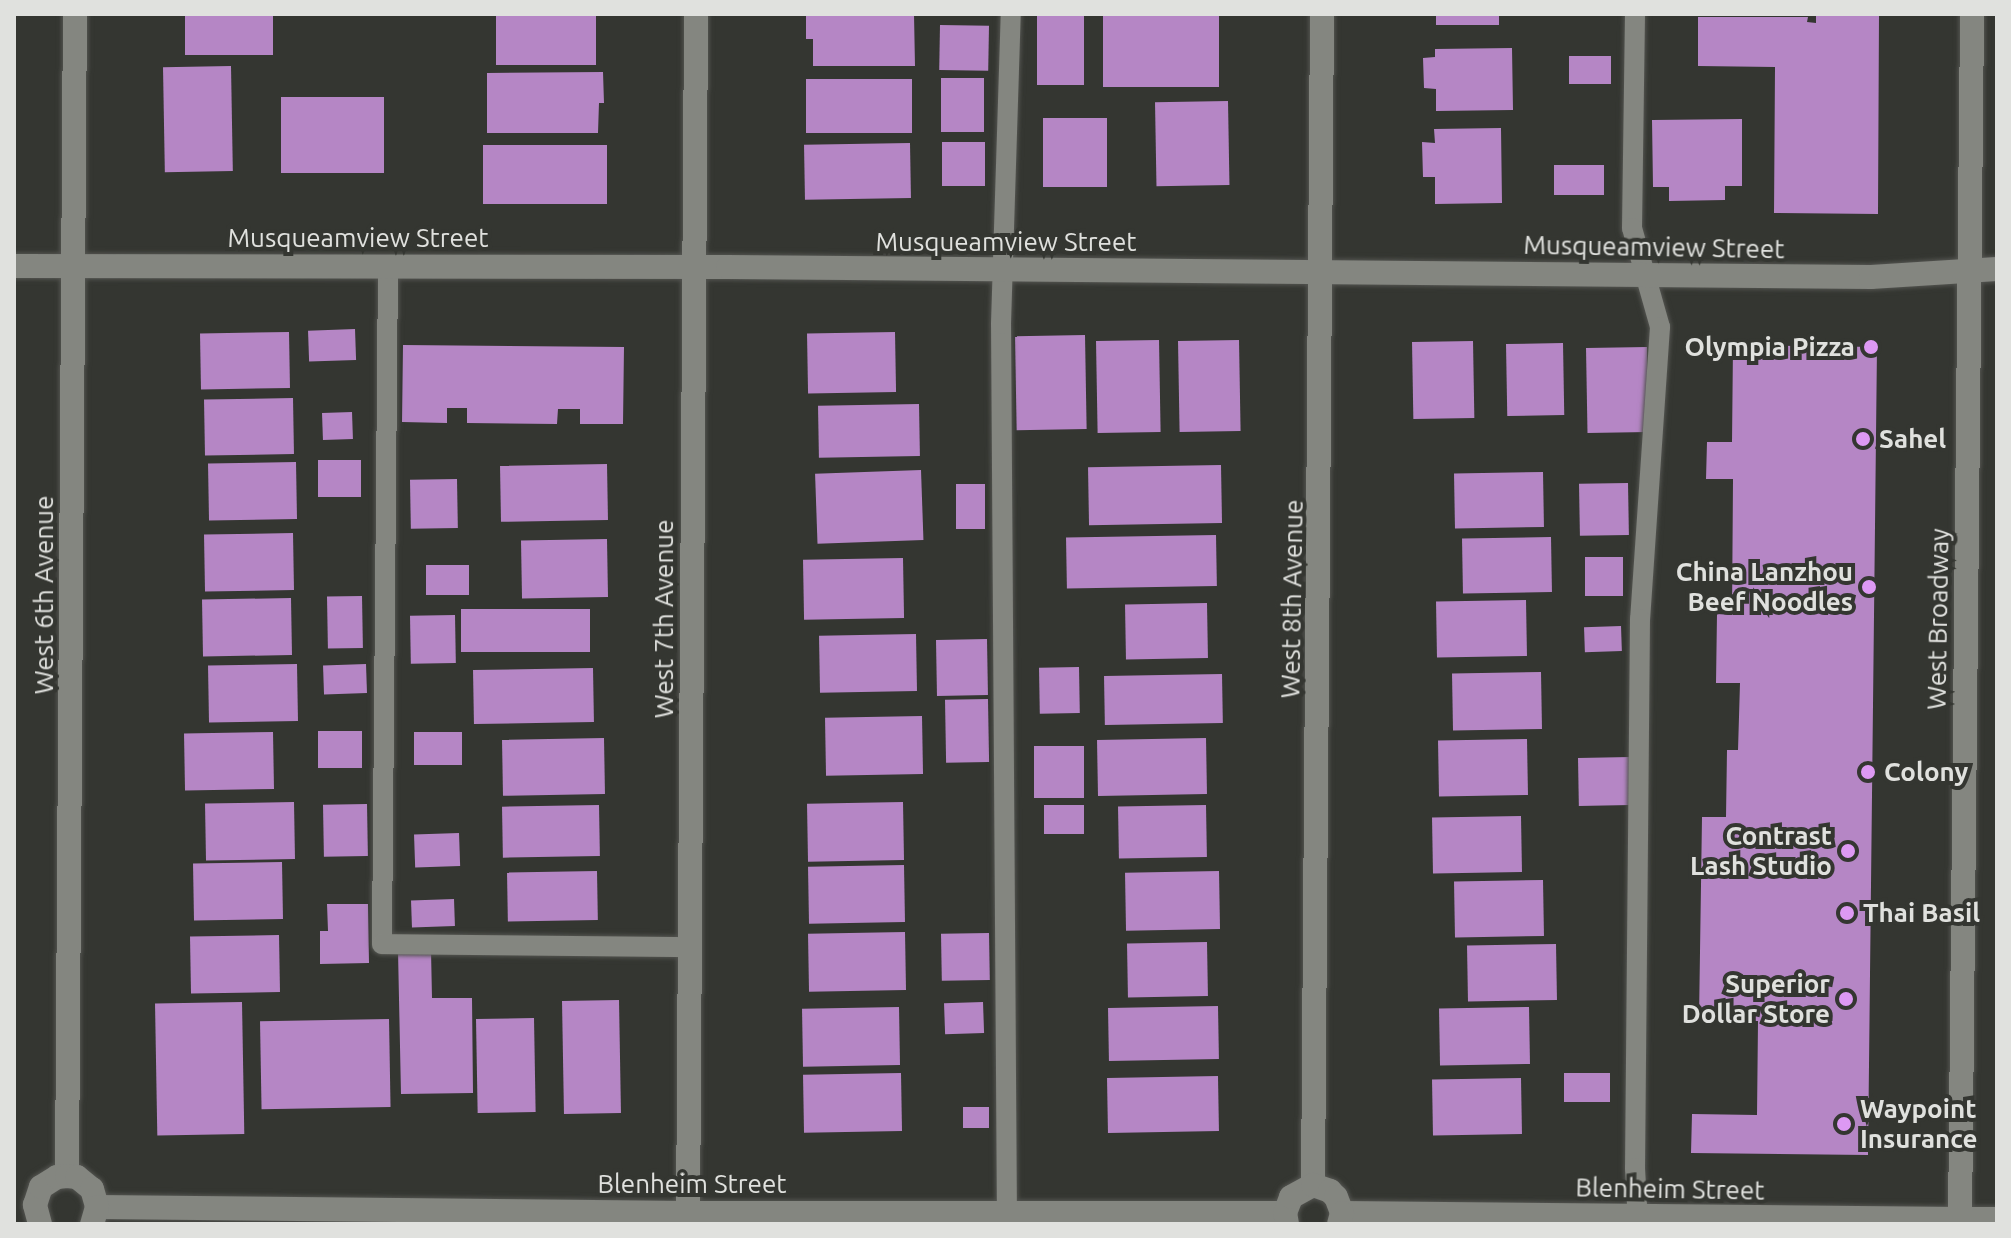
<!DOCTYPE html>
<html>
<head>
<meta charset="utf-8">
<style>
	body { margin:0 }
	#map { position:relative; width:2011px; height:1238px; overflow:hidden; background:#343631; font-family:Ubuntu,sans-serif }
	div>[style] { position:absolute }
	.building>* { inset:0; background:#b586c5; transform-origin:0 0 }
	.roads { filter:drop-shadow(0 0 2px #535450) drop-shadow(0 0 2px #535450) }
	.service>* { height:20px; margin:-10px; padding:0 10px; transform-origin:10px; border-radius:10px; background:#848680 }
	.minor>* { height:24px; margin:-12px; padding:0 12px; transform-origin:12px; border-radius:12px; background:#848680 }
	.tertiary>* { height:24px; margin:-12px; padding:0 12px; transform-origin:12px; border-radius:12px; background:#848680 }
	.secondary>* { height:24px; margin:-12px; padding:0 12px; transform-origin:12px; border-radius:12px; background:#848680 }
	.dots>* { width:22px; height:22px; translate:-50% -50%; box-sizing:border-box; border:4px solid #343631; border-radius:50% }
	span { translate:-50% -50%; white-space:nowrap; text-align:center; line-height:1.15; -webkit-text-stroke:8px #343631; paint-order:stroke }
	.street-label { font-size:26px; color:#e0e1de }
	.poi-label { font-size:26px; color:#e0e1de; font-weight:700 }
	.right { translate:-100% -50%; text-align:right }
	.left { translate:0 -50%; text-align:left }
	.frame { position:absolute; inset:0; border:16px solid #e0e1de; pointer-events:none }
</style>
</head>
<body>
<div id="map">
	<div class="building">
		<div style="left:185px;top:14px;width:88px;height:41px"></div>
		<div style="left:496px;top:14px;width:100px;height:51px"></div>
		<div style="clip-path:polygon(806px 14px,914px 14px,915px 66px,813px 66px,813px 39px,806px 39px)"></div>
		<div style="left:1037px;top:14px;width:47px;height:71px"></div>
		<div style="left:1436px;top:14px;width:63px;height:11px"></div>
		<div style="clip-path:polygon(1816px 14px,1879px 14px,1878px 214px,1774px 213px,1775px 67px,1698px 66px,1698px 17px,1808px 17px,1807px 22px,1816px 23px)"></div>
		<div style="left:1219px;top:15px;width:72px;height:116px;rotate:90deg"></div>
		<div style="left:940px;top:25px;width:49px;height:45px;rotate:1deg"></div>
		<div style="clip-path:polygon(1512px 48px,1513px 110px,1436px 111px,1436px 89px,1424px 88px,1423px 58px,1435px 57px,1435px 49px)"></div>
		<div style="left:1569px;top:56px;width:42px;height:28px"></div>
		<div style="left:231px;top:66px;width:105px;height:68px;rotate:89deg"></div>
		<div style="clip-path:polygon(603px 72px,604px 103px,599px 103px,598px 133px,487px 133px,487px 73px)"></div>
		<div style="left:984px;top:78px;width:54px;height:43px;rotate:90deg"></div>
		<div style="left:806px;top:79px;width:106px;height:54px"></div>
		<div style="left:384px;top:97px;width:76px;height:103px;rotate:90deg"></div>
		<div style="left:1228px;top:101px;width:84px;height:73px;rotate:89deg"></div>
		<div style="left:1107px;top:118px;width:69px;height:64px;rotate:90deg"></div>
		<div style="clip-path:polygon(1742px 119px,1742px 186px,1725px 186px,1725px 200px,1669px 201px,1669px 187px,1653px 187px,1652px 120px)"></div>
		<div style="clip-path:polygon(1501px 128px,1502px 203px,1435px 204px,1435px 177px,1423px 177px,1422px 142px,1435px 143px,1434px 129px)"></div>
		<div style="left:942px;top:142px;width:43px;height:44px"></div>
		<div style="left:910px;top:143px;width:55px;height:106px;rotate:89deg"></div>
		<div style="left:483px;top:145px;width:124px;height:59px"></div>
		<div style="left:1554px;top:165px;width:50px;height:30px"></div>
		<div style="left:355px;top:329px;width:31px;height:47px;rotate:88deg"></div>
		<div style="left:289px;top:332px;width:56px;height:89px;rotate:89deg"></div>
		<div style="left:895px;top:332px;width:60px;height:88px;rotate:89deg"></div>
		<div style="left:1085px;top:335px;width:94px;height:70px;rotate:89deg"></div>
		<div style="left:1159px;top:340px;width:92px;height:63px;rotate:89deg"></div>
		<div style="left:1239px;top:340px;width:91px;height:61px;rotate:89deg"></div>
		<div style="left:1473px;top:341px;width:77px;height:61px;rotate:89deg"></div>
		<div style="left:1563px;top:343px;width:72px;height:57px;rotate:89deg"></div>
		<div style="clip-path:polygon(403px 345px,624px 347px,623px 424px,580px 424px,580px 409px,558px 409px,557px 424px,467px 423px,467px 408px,447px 408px,447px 423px,402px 422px)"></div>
		<div style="clip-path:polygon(1733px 345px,1877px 347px,1868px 1155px,1691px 1153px,1692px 1114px,1757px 1115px,1758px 1021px,1699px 1020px,1702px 817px,1726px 817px,1727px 750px,1738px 750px,1740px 683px,1716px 683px,1717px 614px,1732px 615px,1733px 479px,1706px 479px,1707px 442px,1732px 442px)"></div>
		<div style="left:1647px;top:347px;width:85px;height:61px;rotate:89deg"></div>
		<div style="left:293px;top:398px;width:56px;height:89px;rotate:89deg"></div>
		<div style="left:919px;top:404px;width:52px;height:101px;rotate:89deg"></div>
		<div style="left:352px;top:412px;width:27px;height:30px;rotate:88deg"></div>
		<div style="left:318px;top:460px;width:43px;height:37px"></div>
		<div style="left:296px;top:462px;width:57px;height:88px;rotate:89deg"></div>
		<div style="left:607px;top:464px;width:56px;height:107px;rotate:89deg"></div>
		<div style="left:1221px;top:465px;width:58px;height:133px;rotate:89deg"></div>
		<div style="left:921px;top:470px;width:70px;height:106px;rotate:88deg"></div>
		<div style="left:1543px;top:472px;width:55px;height:89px;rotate:89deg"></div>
		<div style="left:457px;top:479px;width:49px;height:47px;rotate:89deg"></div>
		<div style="left:1628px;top:483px;width:52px;height:49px;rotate:89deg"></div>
		<div style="left:956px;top:484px;width:29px;height:45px"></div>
		<div style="left:293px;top:533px;width:57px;height:89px;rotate:89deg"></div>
		<div style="left:1216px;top:535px;width:51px;height:150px;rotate:89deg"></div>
		<div style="left:1551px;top:537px;width:55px;height:89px;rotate:89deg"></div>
		<div style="left:607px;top:539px;width:58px;height:86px;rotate:89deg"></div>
		<div style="left:1585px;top:557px;width:38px;height:39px"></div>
		<div style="left:903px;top:558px;width:60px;height:100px;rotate:89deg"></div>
		<div style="left:426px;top:565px;width:43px;height:30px"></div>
		<div style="left:362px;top:596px;width:52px;height:35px;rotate:89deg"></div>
		<div style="left:291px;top:598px;width:57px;height:89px;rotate:89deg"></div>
		<div style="left:1526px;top:600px;width:56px;height:90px;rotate:89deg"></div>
		<div style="left:1207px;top:603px;width:55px;height:82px;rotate:89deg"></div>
		<div style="left:590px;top:609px;width:43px;height:129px;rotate:90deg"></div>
		<div style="left:455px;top:615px;width:48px;height:45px;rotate:89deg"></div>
		<div style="left:1621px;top:626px;width:25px;height:37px;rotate:88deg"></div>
		<div style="left:916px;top:634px;width:57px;height:97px;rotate:89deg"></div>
		<div style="left:987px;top:639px;width:56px;height:51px;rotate:89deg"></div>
		<div style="left:297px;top:664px;width:57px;height:89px;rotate:89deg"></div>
		<div style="left:366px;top:664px;width:29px;height:43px;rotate:88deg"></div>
		<div style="left:1079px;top:667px;width:46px;height:40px;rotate:89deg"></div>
		<div style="left:593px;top:668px;width:54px;height:120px;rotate:89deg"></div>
		<div style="left:1541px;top:672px;width:57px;height:89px;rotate:89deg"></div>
		<div style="left:1222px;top:674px;width:49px;height:118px;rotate:89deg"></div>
		<div style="left:988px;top:699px;width:63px;height:43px;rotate:89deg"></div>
		<div style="left:922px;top:716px;width:58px;height:97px;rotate:89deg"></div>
		<div style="left:362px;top:731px;width:37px;height:44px;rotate:90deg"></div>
		<div style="left:273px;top:732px;width:57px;height:89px;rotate:89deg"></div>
		<div style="left:462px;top:732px;width:33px;height:48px;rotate:90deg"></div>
		<div style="left:604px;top:738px;width:56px;height:102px;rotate:89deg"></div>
		<div style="left:1206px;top:738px;width:56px;height:109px;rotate:89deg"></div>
		<div style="left:1527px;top:739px;width:56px;height:89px;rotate:89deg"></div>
		<div style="left:1084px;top:746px;width:52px;height:50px;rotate:90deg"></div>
		<div style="left:1630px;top:757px;width:48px;height:52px;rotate:89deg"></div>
		<div style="left:294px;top:802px;width:57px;height:89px;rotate:89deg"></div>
		<div style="left:903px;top:802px;width:58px;height:96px;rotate:89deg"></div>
		<div style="left:367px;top:804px;width:52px;height:44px;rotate:89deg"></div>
		<div style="left:599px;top:805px;width:51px;height:97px;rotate:89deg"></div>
		<div style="left:1084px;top:805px;width:29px;height:40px;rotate:90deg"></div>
		<div style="left:1206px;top:805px;width:52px;height:88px;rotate:89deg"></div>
		<div style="left:1521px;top:816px;width:56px;height:89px;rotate:89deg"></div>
		<div style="left:459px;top:833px;width:33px;height:45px;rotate:88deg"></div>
		<div style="left:282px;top:862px;width:57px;height:89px;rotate:89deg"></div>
		<div style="left:904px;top:865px;width:57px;height:96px;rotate:89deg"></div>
		<div style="left:597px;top:871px;width:49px;height:90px;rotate:89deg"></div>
		<div style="left:1219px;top:871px;width:58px;height:94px;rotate:89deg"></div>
		<div style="left:1543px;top:880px;width:56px;height:89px;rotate:89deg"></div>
		<div style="left:454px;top:899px;width:27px;height:43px;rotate:88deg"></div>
		<div style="clip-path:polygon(327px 904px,368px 904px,369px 963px,320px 964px,320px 931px,328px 931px)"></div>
		<div style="left:905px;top:932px;width:58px;height:97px;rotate:89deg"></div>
		<div style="left:989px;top:933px;width:47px;height:48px;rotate:89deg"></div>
		<div style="left:279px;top:935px;width:57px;height:89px;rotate:89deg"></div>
		<div style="left:1207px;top:942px;width:54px;height:80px;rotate:89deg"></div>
		<div style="left:1556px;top:944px;width:56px;height:89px;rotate:89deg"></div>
		<div style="clip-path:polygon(431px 950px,432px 998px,472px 998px,473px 1093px,401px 1094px,398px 951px)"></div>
		<div style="left:619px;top:1000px;width:113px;height:57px;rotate:89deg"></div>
		<div style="left:242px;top:1002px;width:132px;height:87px;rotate:89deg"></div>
		<div style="left:983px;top:1002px;width:31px;height:39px;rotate:88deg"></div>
		<div style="left:1218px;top:1006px;width:53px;height:110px;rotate:89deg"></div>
		<div style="left:899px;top:1007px;width:58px;height:97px;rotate:89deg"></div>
		<div style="left:1529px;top:1007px;width:57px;height:90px;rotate:89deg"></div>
		<div style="left:534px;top:1018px;width:94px;height:58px;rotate:89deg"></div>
		<div style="left:389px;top:1019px;width:88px;height:129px;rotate:89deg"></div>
		<div style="left:901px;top:1073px;width:58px;height:98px;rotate:89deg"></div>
		<div style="left:1610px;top:1073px;width:29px;height:46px;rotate:90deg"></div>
		<div style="left:1218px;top:1076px;width:55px;height:111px;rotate:89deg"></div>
		<div style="left:1521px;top:1078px;width:56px;height:89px;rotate:89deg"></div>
		<div style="left:963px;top:1107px;width:26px;height:21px"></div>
	</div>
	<div class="roads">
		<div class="service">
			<div style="left:1635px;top:14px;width:214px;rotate:90.8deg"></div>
			<div style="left:1632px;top:228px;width:103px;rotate:74.2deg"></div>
			<div style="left:1660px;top:327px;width:293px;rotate:93.9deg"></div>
			<div style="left:1640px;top:619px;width:549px;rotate:90.52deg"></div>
			<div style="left:1635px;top:1168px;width:56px;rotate:86.9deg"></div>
			<div style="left:388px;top:265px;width:679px;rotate:90.51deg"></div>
			<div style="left:382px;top:944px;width:307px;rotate:0.6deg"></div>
			<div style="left:1007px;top:1224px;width:900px;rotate:-90.38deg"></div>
			<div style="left:1001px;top:324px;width:310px;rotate:-88.2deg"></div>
		</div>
		<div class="minor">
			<div style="left:14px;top:266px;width:714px;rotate:0.08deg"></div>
			<div style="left:728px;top:267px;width:1143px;rotate:0.5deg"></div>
			<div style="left:1871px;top:277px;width:126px;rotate:-3.6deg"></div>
			<div style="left:67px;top:1176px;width:1162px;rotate:-89.61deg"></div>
			<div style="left:1313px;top:1185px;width:1171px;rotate:-89.56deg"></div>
			<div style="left:97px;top:1207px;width:591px;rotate:0.58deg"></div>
			<div style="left:688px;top:1213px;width:597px"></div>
			<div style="left:1342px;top:1213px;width:619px;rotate:0.56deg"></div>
			<div style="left:40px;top:1224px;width:20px;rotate:-105deg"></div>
			<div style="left:35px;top:1205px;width:19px;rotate:-72deg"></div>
			<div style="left:41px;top:1187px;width:19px;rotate:-32deg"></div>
			<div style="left:57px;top:1177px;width:10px;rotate:-6deg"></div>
			<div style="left:67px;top:1176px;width:10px;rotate:6deg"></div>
			<div style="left:77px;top:1177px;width:19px;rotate:39deg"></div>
			<div style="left:92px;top:1189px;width:19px;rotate:74deg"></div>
			<div style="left:97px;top:1207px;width:18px;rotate:106deg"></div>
			<div style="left:688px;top:1224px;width:1210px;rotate:-89.62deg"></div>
			<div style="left:1287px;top:1224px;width:11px;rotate:-100deg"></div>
			<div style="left:1285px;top:1213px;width:17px;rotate:-69deg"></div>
			<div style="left:1291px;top:1197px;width:25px;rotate:-29deg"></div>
			<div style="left:1313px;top:1185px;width:18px;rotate:19deg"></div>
			<div style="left:1330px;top:1191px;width:8px;rotate:45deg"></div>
			<div style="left:1336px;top:1197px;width:17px;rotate:69deg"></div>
			<div style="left:1342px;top:1213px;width:11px;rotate:105deg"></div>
		</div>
		<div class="tertiary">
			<div style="left:1961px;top:1219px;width:36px"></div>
		</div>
		<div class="secondary">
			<div style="left:1960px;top:1224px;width:1210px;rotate:-89.43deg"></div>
		</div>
	</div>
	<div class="dots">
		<div style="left:1871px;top:347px;background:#dd99f3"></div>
		<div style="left:1863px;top:439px;background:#dd99f3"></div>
		<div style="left:1869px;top:587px;background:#dd99f3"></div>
		<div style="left:1868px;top:772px;background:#dd99f3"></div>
		<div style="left:1848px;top:851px;background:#dd99f3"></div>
		<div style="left:1847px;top:913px;background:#dd99f3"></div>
		<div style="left:1846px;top:999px;background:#dd99f3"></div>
		<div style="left:1844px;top:1124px;background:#dd99f3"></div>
	</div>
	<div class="street-label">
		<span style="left:358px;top:238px">Musqueamview Street</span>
		<span style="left:1006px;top:242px">Musqueamview Street</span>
		<span style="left:1654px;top:247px;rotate:1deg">Musqueamview Street</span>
		<span style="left:44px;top:595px;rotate:-90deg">West 6th Avenue</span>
		<span style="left:1292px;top:599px;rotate:-89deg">West 8th Avenue</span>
		<span style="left:664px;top:619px;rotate:-90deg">West 7th Avenue</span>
		<span style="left:1938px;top:619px;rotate:-89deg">West Broadway</span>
		<span style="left:692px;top:1184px">Blenheim Street</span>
		<span style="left:1670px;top:1189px;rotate:1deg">Blenheim Street</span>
	</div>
	<div class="poi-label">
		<span class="right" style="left:1855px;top:347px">Olympia Pizza</span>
		<span class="left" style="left:1879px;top:439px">Sahel</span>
		<span class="right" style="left:1853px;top:587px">China Lanzhou<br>Beef Noodles</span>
		<span class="left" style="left:1884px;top:772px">Colony</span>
		<span class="right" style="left:1832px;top:851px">Contrast<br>Lash Studio</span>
		<span class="left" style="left:1863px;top:913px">Thai Basil</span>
		<span class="right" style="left:1830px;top:999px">Superior<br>Dollar Store</span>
		<span class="left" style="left:1860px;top:1124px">Waypoint<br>Insurance</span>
	</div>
	<div class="frame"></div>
</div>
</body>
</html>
